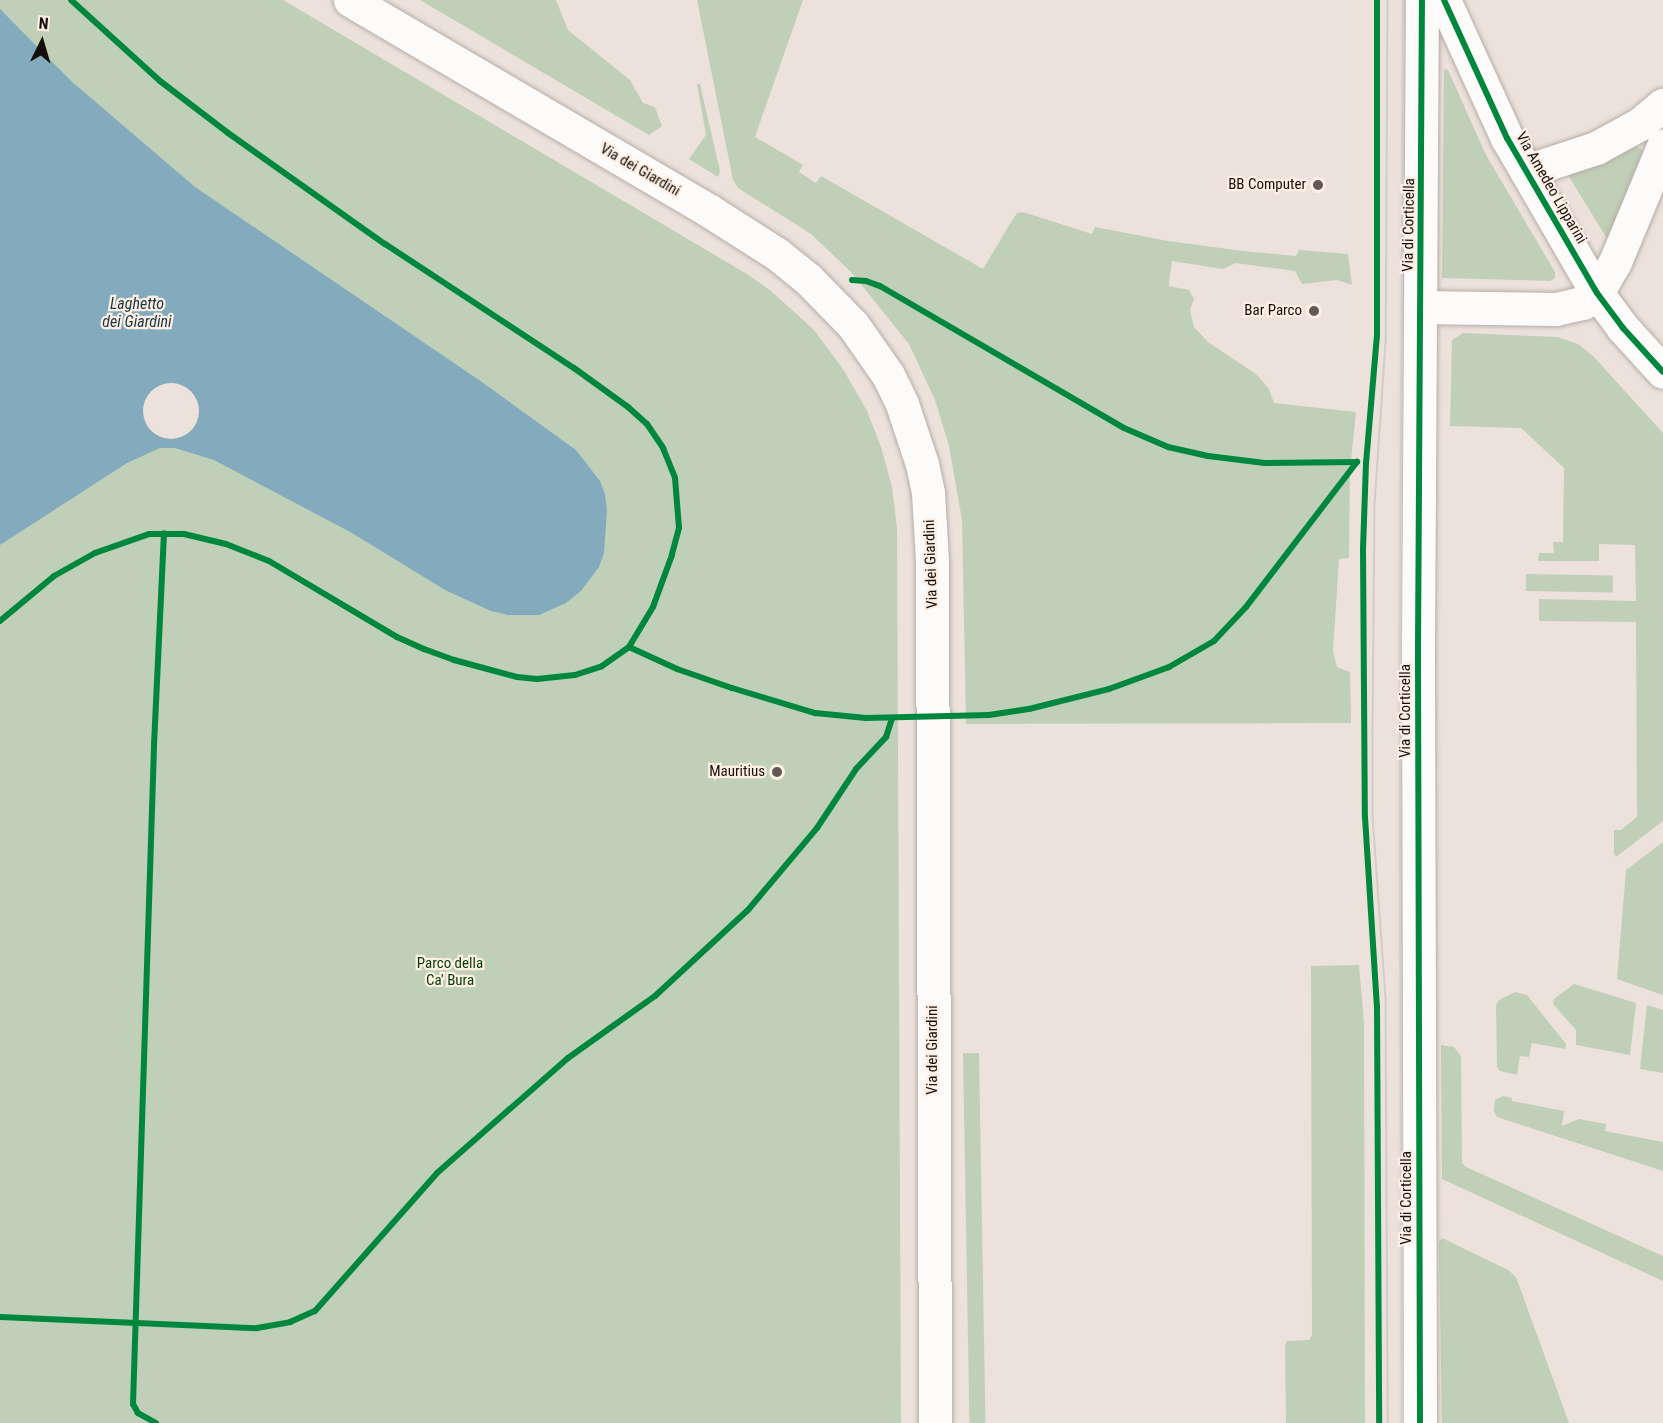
<!DOCTYPE html>
<html>
<head>
<meta charset="utf-8">
<style>
	body { margin:0 }
	#map { position:relative; width:1663px; height:1423px; overflow:hidden; background:#ede2db; font-family:"Roboto Condensed",sans-serif }
	div>[style] { position:absolute }
	.green>* { inset:0; background:#c0cfb7; transform-origin:0 0 }
	.water>* { inset:0; background:#83abbd }
	.pier>* { inset:0; background:#ede2db }
	.round { border-radius:50% }
	.roads { filter:drop-shadow(0 0 2px #b5ada7) drop-shadow(0 0 2px #b5ada7) }
	.minor>* { height:33px; margin:-16.5px; padding:0 16.5px; transform-origin:16.5px; border-radius:16.5px; background:#fcfbfa }
	.tertiary>* { height:33px; margin:-16.5px; padding:0 16.5px; transform-origin:16.5px; border-radius:16.5px; background:#fcfbfa }
	.tram>* { height:1.5px; margin:-0.75px; padding:0 0.75px; transform-origin:0.75px; border-radius:0.75px; background:#d0cdcb }
	.cycleway>* { height:6px; margin:-3px; padding:0 3px; transform-origin:3px; border-radius:3px; background:#00873e }
	.dots>* { width:16px; height:16px; translate:-50% -50%; box-sizing:border-box; border:3px solid #feefe4; border-radius:50% }
	span { translate:-50% -50%; white-space:nowrap; text-align:center; line-height:1.15; -webkit-text-stroke:4.5px #feefe4; paint-order:stroke }
	.street-label { font-size:15px; color:#150f0b }
	.poi-label { font-size:15px; color:#150f0b }
	.right { translate:-100% -50%; text-align:right }
	.park-label { font-size:15px; color:#003f03 }
	.water-label { font-size:16px; color:#173643; font-style:italic }
	.north { position:absolute; left:12px; top:12px; width:60px; height:60px; -webkit-text-stroke:4px #feefe4; paint-order:stroke; rotate:5deg; font-size:16px; font-weight:700; line-height:24px; text-align:center; color:#150f0b }
	.north::after { content:''; display:block; margin:auto; width:21px; height:27px; background:#150f0b; clip-path:polygon(50% 0,100% 100%,50% 72%,0 100%) }
</style>
</head>
<body>
<div id="map">
	<div class="green">
		<div style="clip-path:polygon(0 0,283px 0,747px 274px,770px 290px,814px 330px,843px 369px,867px 411px,881px 447px,892px 487px,897px 528px,901px 1423px,0 1423px)"></div>
		<div style="clip-path:polygon(420px 0,556px 0,568px 30px,630px 80px,643px 103px,655px 107px,662px 126px,649px 135px)"></div>
		<div style="clip-path:polygon(697px 0,803px 0,755px 137px,803px 165px,799px 172px,816px 183px,821px 176px,983px 269px,1011px 222px,1017px 213px,1023px 212px,1092px 234px,1095px 227px,1168px 241px,1243px 251px,1296px 256px,1299px 250px,1348px 254px,1352px 285px,1337px 280px,1302px 284px,1295px 271px,1236px 263px,1223px 269px,1172px 261px,1169px 282px,1169px 286px,1189px 290px,1194px 299px,1190px 310px,1194px 327px,1208px 342px,1256px 374px,1269px 389px,1274px 403px,1356px 412px,1350px 470px,1349px 558px,1339px 559px,1333px 651px,1337px 667px,1350px 672px,1351px 723px,966px 724px,962px 520px,949px 446px,935px 400px,909px 344px,851px 272px,811px 234px,738px 188px,733px 180px)"></div>
		<div style="clip-path:polygon(1444px 69px,1448px 70px,1486px 155px,1555px 272px,1555px 278px,1550px 281px,1442px 278px)"></div>
		<div style="clip-path:polygon(697px 84px,700px 84px,720px 171px,718px 177px,689px 159px,706px 135px)"></div>
		<div style="clip-path:polygon(1635px 145px,1644px 151px,1609px 238px,1606px 237px,1568px 175px)"></div>
		<div style="clip-path:polygon(1463px 333px,1557px 337px,1578px 344px,1594px 357px,1663px 433px,1663px 821px,1616px 857px,1614px 853px,1614px 830px,1621px 830px,1637px 817px,1636px 622px,1539px 621px,1539px 599px,1636px 601px,1635px 545px,1599px 544px,1599px 561px,1538px 561px,1539px 553px,1554px 553px,1553px 542px,1563px 542px,1564px 468px,1521px 428px,1450px 426px,1452px 340px)"></div>
		<div style="left:1526px;top:574px;width:87px;height:17px;rotate:1deg"></div>
		<div style="clip-path:polygon(1663px 842px,1663px 995px,1617px 979px,1626px 870px)"></div>
		<div style="clip-path:polygon(1359px 965px,1364px 1023px,1365px 1423px,1286px 1423px,1285px 1345px,1287px 1341px,1309px 1340px,1312px 1335px,1311px 966px)"></div>
		<div style="clip-path:polygon(1574px 984px,1636px 1003px,1630px 1055px,1576px 1045px,1576px 1030px,1553px 1004px,1554px 999px)"></div>
		<div style="clip-path:polygon(1515px 992px,1527px 995px,1566px 1044px,1565px 1049px,1532px 1043px,1529px 1057px,1520px 1056px,1517px 1075px,1500px 1071px,1497px 1067px,1496px 1005px,1499px 1000px)"></div>
		<div style="clip-path:polygon(1647px 1005px,1663px 1010px,1663px 1073px,1640px 1069px)"></div>
		<div style="clip-path:polygon(1441px 1045px,1454px 1047px,1461px 1056px,1462px 1163px,1466px 1167px,1663px 1256px,1663px 1281px,1442px 1179px)"></div>
		<div style="left:979px;top:1053px;width:370px;height:16px;rotate:89deg"></div>
		<div style="clip-path:polygon(1503px 1096px,1512px 1098px,1512px 1101px,1564px 1111px,1562px 1126px,1579px 1119px,1606px 1124px,1605px 1131px,1663px 1142px,1663px 1171px,1497px 1117px,1494px 1111px,1495px 1100px)"></div>
		<div style="clip-path:polygon(1442px 1238px,1508px 1270px,1516px 1277px,1569px 1423px,1442px 1423px,1439px 1242px)"></div>
	</div>
	<div class="water">
		<div style="clip-path:polygon(0 9px,70px 80px,195px 187px,479px 380px,576px 450px,600px 481px,605px 494px,607px 510px,604px 553px,599px 567px,581px 591px,566px 603px,539px 615px,508px 615px,491px 611px,445px 590px,352px 533px,214px 460px,175px 448px,160px 448px,127px 463px,0 545px)"></div>
	</div>
	<div class="pier">
		<div class="round" style="left:143px;top:383px;width:56px;height:56px"></div>
	</div>
	<div class="roads">
		<div class="minor">
			<div style="left:350px;top:0;width:415px;rotate:30.4deg"></div>
			<div style="left:708px;top:210px;width:82px;rotate:32.5deg"></div>
			<div style="left:777px;top:254px;width:40px;rotate:39deg"></div>
			<div style="left:808px;top:279px;width:64px;rotate:45.6deg"></div>
			<div style="left:853px;top:325px;width:61px;rotate:55deg"></div>
			<div style="left:888px;top:375px;width:32px;rotate:64deg"></div>
			<div style="left:902px;top:404px;width:63px;rotate:71.6deg"></div>
			<div style="left:922px;top:464px;width:30px;rotate:78deg"></div>
			<div style="left:928px;top:493px;width:68px;rotate:86.6deg"></div>
			<div style="left:932px;top:561px;width:862px;rotate:89.8deg"></div>
			<div style="left:1526px;top:171px;width:74px;rotate:-18.2deg"></div>
			<div style="left:1596px;top:148px;width:50px;rotate:-28.6deg"></div>
			<div style="left:1640px;top:124px;width:30px;rotate:-40deg"></div>
			<div style="left:1420px;top:307px;width:136px;rotate:0.8deg"></div>
			<div style="left:1556px;top:309px;width:28px;rotate:-13deg"></div>
			<div style="left:1583px;top:303px;width:17px;rotate:-36deg"></div>
			<div style="left:1597px;top:293px;width:36px;rotate:-60deg"></div>
			<div style="left:1615px;top:262px;width:126px;rotate:-67.5deg"></div>
		</div>
		<div class="tertiary">
			<div style="left:1444px;top:0;width:152px;rotate:65.5deg"></div>
			<div style="left:1507px;top:138px;width:179px;rotate:59.9deg"></div>
			<div style="left:1597px;top:293px;width:44px;rotate:53.4deg"></div>
			<div style="left:1623px;top:328px;width:59px;rotate:47.7deg"></div>
			<div style="left:1420px;top:1423px;width:776px;rotate:-90.15deg"></div>
			<div style="left:1418px;top:647px;width:647px;rotate:-89.65deg"></div>
		</div>
	</div>
	<div class="tram">
		<div style="left:1388px;top:0;width:343px;rotate:90.3deg"></div>
		<div style="left:1386px;top:343px;width:161px;rotate:93.9deg"></div>
		<div style="left:1375px;top:504px;width:228px;rotate:90.5deg"></div>
		<div style="left:1373px;top:732px;width:85px;rotate:90deg"></div>
		<div style="left:1373px;top:817px;width:182px;rotate:85.9deg"></div>
		<div style="left:1386px;top:999px;width:424px;rotate:89.7deg"></div>
		<div style="left:1403px;top:1423px;width:565px;rotate:-90.3deg"></div>
		<div style="left:1400px;top:858px;width:858px;rotate:-89.8deg"></div>
	</div>
	<div class="cycleway">
		<div style="left:71px;top:0;width:120px;rotate:42.3deg"></div>
		<div style="left:160px;top:81px;width:86px;rotate:37.4deg"></div>
		<div style="left:228px;top:133px;width:192px;rotate:35.3deg"></div>
		<div style="left:385px;top:244px;width:226px;rotate:33.3deg"></div>
		<div style="left:574px;top:368px;width:67px;rotate:35.8deg"></div>
		<div style="left:628px;top:407px;width:25px;rotate:42deg"></div>
		<div style="left:647px;top:424px;width:29px;rotate:56deg"></div>
		<div style="left:663px;top:448px;width:32px;rotate:68deg"></div>
		<div style="left:675px;top:478px;width:50px;rotate:85.4deg"></div>
		<div style="left:679px;top:528px;width:28px;rotate:105deg"></div>
		<div style="left:672px;top:555px;width:55px;rotate:110.1deg"></div>
		<div style="left:653px;top:607px;width:47px;rotate:121deg"></div>
		<div style="left:1377px;top:0;width:335px;rotate:90deg"></div>
		<div style="left:1377px;top:335px;width:128px;rotate:94.9deg"></div>
		<div style="left:1366px;top:463px;width:86px;rotate:92deg"></div>
		<div style="left:1363px;top:549px;width:268px;rotate:89.6deg"></div>
		<div style="left:1365px;top:817px;width:189px;rotate:86.4deg"></div>
		<div style="left:1377px;top:1006px;width:417px;rotate:89.7deg"></div>
		<div style="left:1444px;top:0;width:152px;rotate:65.5deg"></div>
		<div style="left:1507px;top:138px;width:179px;rotate:59.9deg"></div>
		<div style="left:1597px;top:293px;width:44px;rotate:53.4deg"></div>
		<div style="left:1623px;top:328px;width:59px;rotate:47.7deg"></div>
		<div style="left:852px;top:280px;width:14px;rotate:4deg"></div>
		<div style="left:866px;top:281px;width:15px;rotate:20deg"></div>
		<div style="left:880px;top:286px;width:282px;rotate:30.2deg"></div>
		<div style="left:1124px;top:428px;width:48px;rotate:23.4deg"></div>
		<div style="left:1168px;top:447px;width:41px;rotate:12.7deg"></div>
		<div style="left:1208px;top:456px;width:57px;rotate:7deg"></div>
		<div style="left:1265px;top:463px;width:92px;rotate:-0.6deg"></div>
		<div style="left:0;top:621px;width:70px;rotate:-39.8deg"></div>
		<div style="left:54px;top:576px;width:47px;rotate:-29.3deg"></div>
		<div style="left:95px;top:553px;width:57px;rotate:-19.4deg"></div>
		<div style="left:149px;top:534px;width:35px"></div>
		<div style="left:184px;top:534px;width:43px;rotate:13.4deg"></div>
		<div style="left:226px;top:544px;width:46px;rotate:21.6deg"></div>
		<div style="left:269px;top:561px;width:149px;rotate:30.7deg"></div>
		<div style="left:397px;top:637px;width:30px;rotate:24deg"></div>
		<div style="left:424px;top:649px;width:32px;rotate:20deg"></div>
		<div style="left:454px;top:660px;width:65px;rotate:15.1deg"></div>
		<div style="left:517px;top:677px;width:20px;rotate:6deg"></div>
		<div style="left:537px;top:679px;width:38px;rotate:-6deg"></div>
		<div style="left:575px;top:675px;width:28px;rotate:-18deg"></div>
		<div style="left:602px;top:666px;width:33px;rotate:-35deg"></div>
		<div style="left:629px;top:647px;width:53px;rotate:24.6deg"></div>
		<div style="left:677px;top:669px;width:58px;rotate:19.1deg"></div>
		<div style="left:732px;top:688px;width:87px;rotate:16.8deg"></div>
		<div style="left:815px;top:713px;width:51px;rotate:5.6deg"></div>
		<div style="left:866px;top:718px;width:123px;rotate:-1.4deg"></div>
		<div style="left:989px;top:715px;width:40px;rotate:-8.5deg"></div>
		<div style="left:1029px;top:709px;width:82px;rotate:-14deg"></div>
		<div style="left:1109px;top:689px;width:64px;rotate:-20.1deg"></div>
		<div style="left:1169px;top:667px;width:52px;rotate:-30deg"></div>
		<div style="left:1214px;top:641px;width:47px;rotate:-46.7deg"></div>
		<div style="left:1246px;top:607px;width:183px;rotate:-52.6deg"></div>
		<div style="left:0;top:1317px;width:257px;rotate:2.5deg"></div>
		<div style="left:257px;top:1328px;width:34px;rotate:-10deg"></div>
		<div style="left:290px;top:1322px;width:27px;rotate:-24deg"></div>
		<div style="left:315px;top:1311px;width:184px;rotate:-48.5deg"></div>
		<div style="left:437px;top:1173px;width:174px;rotate:-41.3deg"></div>
		<div style="left:568px;top:1058px;width:107px;rotate:-35.5deg"></div>
		<div style="left:655px;top:996px;width:127px;rotate:-42.8deg"></div>
		<div style="left:748px;top:910px;width:107px;rotate:-49.9deg"></div>
		<div style="left:817px;top:828px;width:71px;rotate:-56.5deg"></div>
		<div style="left:856px;top:769px;width:44px;rotate:-46.8deg"></div>
		<div style="left:886px;top:737px;width:20px;rotate:-72deg"></div>
		<div style="left:156px;top:1423px;width:21px;rotate:-151deg"></div>
		<div style="left:138px;top:1413px;width:10px;rotate:-119deg"></div>
		<div style="left:133px;top:1404px;width:659px;rotate:-88.17deg"></div>
		<div style="left:154px;top:745px;width:212px;rotate:-87.3deg"></div>
		<div style="left:1420px;top:1423px;width:776px;rotate:-90.15deg"></div>
		<div style="left:1418px;top:647px;width:647px;rotate:-89.65deg"></div>
	</div>
	<div class="dots">
		<div style="left:1318px;top:185px;background:#615954"></div>
		<div style="left:1314px;top:311px;background:#615954"></div>
		<div style="left:777px;top:772px;background:#615954"></div>
	</div>
	<div class="street-label">
		<span style="left:640px;top:170px;rotate:30deg">Via dei Giardini</span>
		<span style="left:1551px;top:188px;rotate:60deg">Via Amedeo Lipparini</span>
		<span style="left:1409px;top:225px;rotate:-89deg">Via di Corticella</span>
		<span style="left:931px;top:564px;rotate:-92deg">Via dei Giardini</span>
		<span style="left:1406px;top:711px;rotate:-90deg">Via di Corticella</span>
		<span style="left:933px;top:1050px;rotate:-90deg">Via dei Giardini</span>
		<span style="left:1407px;top:1198px;rotate:-90deg">Via di Corticella</span>
	</div>
	<div class="poi-label">
		<span class="right" style="left:1306px;top:185px">BB Computer</span>
		<span class="right" style="left:1302px;top:311px">Bar Parco</span>
		<span class="right" style="left:765px;top:772px">Mauritius</span>
	</div>
	<div class="park-label">
		<span style="left:450px;top:972px">Parco della<br>Ca' Bura</span>
	</div>
	<div class="water-label">
		<span style="left:137px;top:313px">Laghetto<br>dei Giardini</span>
	</div>
	<div class="north">N</div>
</div>
</body>
</html>
